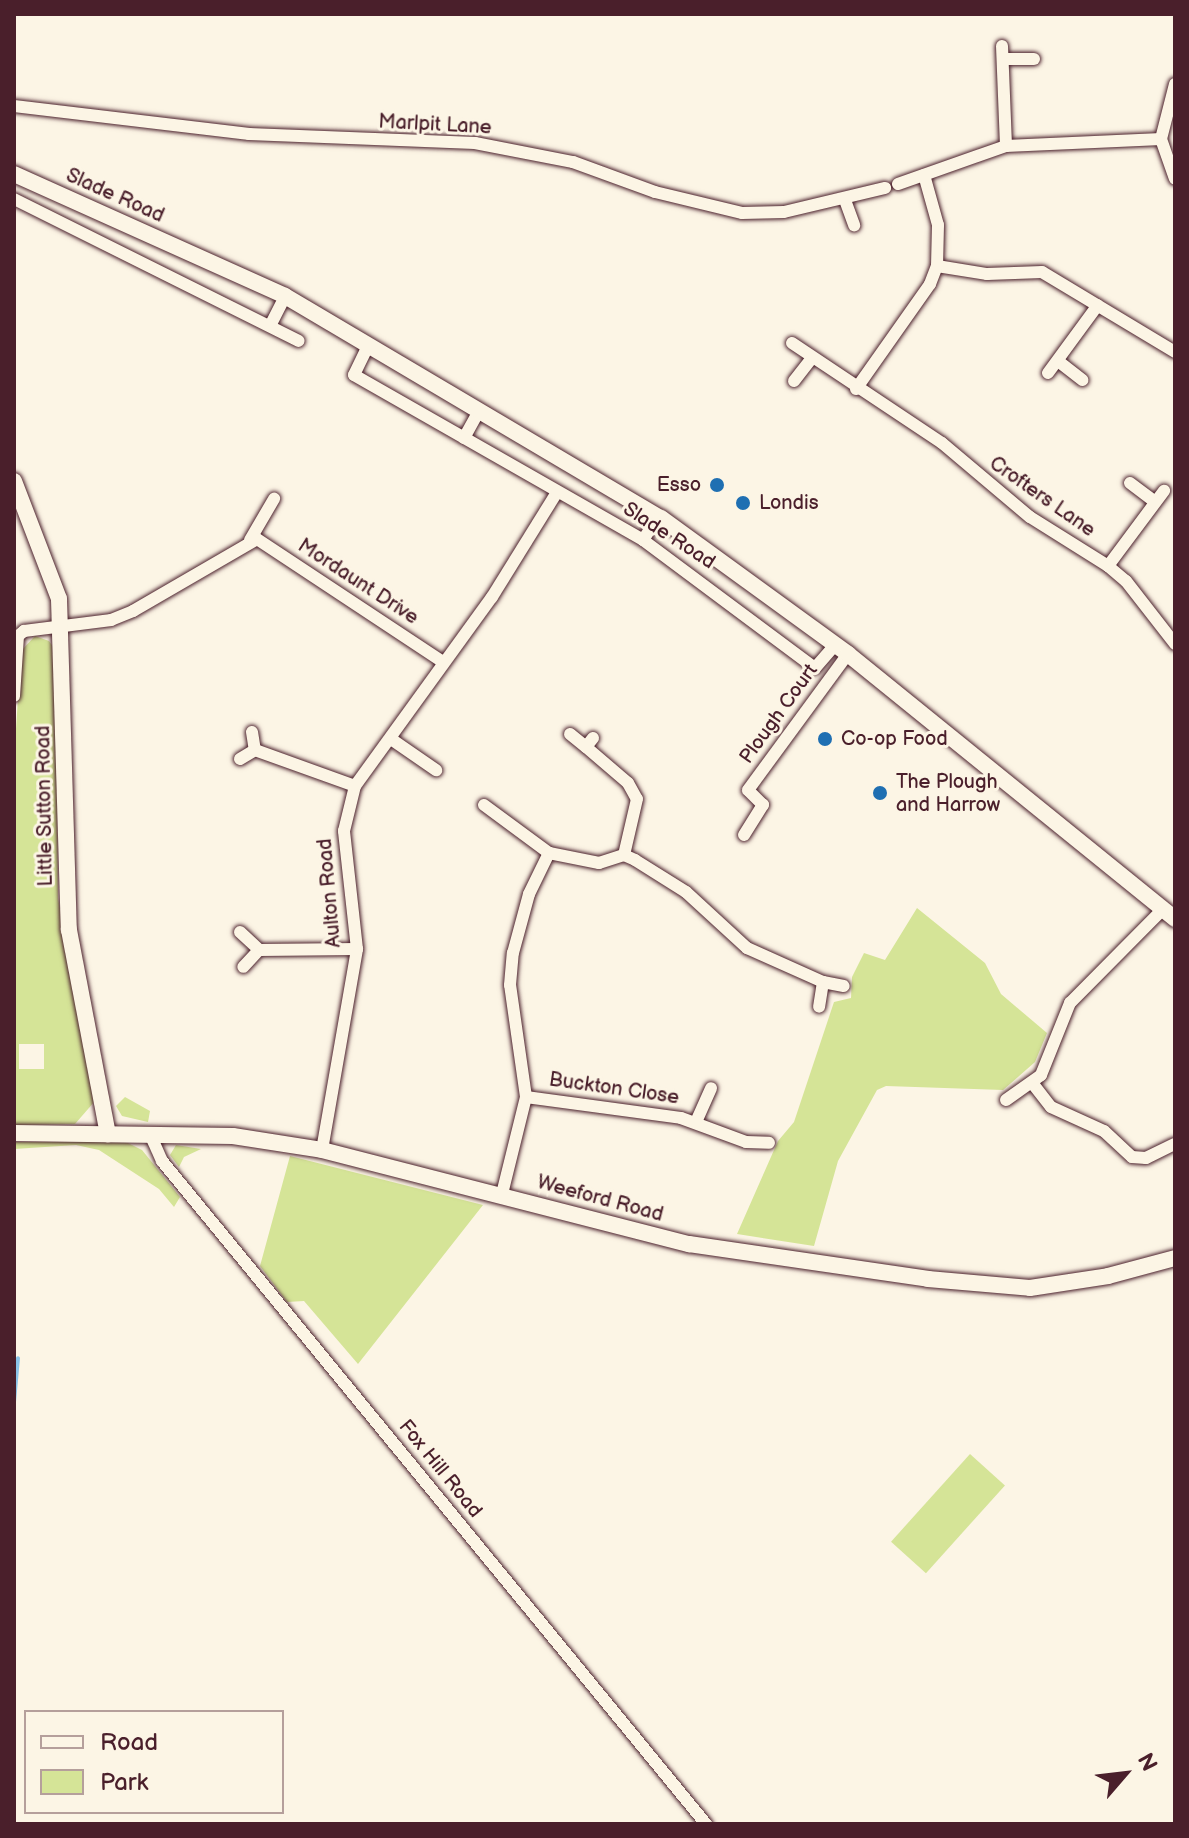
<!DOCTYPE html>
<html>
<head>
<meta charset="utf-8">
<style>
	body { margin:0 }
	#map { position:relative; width:1189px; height:1838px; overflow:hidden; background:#fcf5e5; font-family:"Balsamiq Sans",sans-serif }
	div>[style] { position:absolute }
	.green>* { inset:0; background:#d5e497; transform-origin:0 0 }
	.stream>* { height:4px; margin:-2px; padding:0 2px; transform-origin:2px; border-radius:2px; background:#8ac4e9 }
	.roads { filter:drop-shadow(0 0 2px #4a1f2b) drop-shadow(0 0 2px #4a1f2b) }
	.street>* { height:12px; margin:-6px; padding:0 6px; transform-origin:6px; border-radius:6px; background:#fcf5e5 }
	.secondary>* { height:16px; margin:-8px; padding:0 8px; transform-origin:8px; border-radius:8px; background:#fcf5e5 }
	.dots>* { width:22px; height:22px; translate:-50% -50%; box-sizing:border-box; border:4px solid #fcf5e5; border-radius:50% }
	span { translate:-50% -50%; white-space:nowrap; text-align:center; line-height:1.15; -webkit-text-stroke:6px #fcf5e5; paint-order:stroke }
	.street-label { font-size:20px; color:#4a1f2b }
	.poi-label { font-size:20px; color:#4a1f2b }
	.right { translate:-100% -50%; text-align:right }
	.left { translate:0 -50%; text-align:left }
	.frame { position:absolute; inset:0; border:16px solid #4a1f2b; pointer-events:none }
	.legend { position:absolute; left:24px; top:1710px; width:260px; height:104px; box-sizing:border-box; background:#fcf5e5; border:2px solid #b59f9b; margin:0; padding:10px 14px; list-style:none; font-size:24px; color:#4a1f2b }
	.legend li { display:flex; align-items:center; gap:16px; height:40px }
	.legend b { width:40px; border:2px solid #b59f9b }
	.north { position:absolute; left:1085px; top:1734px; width:80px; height:80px; -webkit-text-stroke:6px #fcf5e5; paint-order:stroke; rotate:62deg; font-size:22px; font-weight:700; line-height:32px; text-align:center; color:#4a1f2b }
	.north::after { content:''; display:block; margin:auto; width:28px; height:36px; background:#4a1f2b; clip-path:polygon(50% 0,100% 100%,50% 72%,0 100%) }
</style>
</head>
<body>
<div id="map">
	<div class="green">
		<div style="clip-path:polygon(evenodd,35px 636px,49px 641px,56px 651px,58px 898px,95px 1101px,75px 1124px,14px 1125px,14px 760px,21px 651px,35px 636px,19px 1044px,44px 1044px,44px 1069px,19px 1069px,19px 1044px)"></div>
		<div style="clip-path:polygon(917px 908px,985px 963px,1001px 994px,1047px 1033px,1035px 1062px,1003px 1090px,886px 1086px,877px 1090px,838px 1161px,814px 1246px,737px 1234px,778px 1141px,794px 1122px,834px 1002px,851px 998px,852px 977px,864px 953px,885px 960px)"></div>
		<div style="clip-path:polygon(125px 1097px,150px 1111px,148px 1122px,122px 1116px,116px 1106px)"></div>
		<div style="clip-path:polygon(124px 1141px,142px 1150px,180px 1197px,174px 1207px,159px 1189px,99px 1150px,76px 1145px,14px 1149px,14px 1142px)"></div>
		<div style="clip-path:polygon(176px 1145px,201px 1149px,184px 1157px,179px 1167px,170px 1155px)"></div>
		<div style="clip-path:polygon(290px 1156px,483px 1205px,358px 1364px,304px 1301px,287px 1302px,260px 1266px)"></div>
		<div style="left:970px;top:1454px;width:47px;height:118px;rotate:42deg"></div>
	</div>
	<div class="stream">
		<div style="left:14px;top:1402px;width:44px;rotate:-84.8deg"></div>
	</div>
	<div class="roads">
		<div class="street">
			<div style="left:1002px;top:46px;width:100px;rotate:87.7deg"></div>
			<div style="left:1003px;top:59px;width:31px"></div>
			<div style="left:1175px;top:84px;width:57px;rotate:104.3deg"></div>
			<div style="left:1161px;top:139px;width:42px;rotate:70.7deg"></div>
			<div style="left:14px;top:106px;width:237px;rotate:6.8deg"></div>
			<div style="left:249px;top:134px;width:226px;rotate:2.3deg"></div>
			<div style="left:475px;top:143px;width:100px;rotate:11deg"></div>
			<div style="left:573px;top:162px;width:87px;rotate:20.1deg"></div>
			<div style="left:655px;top:192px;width:89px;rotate:13.6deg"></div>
			<div style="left:742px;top:213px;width:42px;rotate:-1.4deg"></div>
			<div style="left:784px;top:212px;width:104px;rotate:-13.4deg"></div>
			<div style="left:898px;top:184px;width:114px;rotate:-19.4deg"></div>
			<div style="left:1006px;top:146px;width:155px;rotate:-2.6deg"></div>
			<div style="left:14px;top:199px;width:318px;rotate:26.5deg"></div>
			<div style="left:845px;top:200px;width:27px;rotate:70deg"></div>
			<div style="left:937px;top:266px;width:51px;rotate:9.1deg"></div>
			<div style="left:987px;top:274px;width:55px;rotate:-2.1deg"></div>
			<div style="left:1042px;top:272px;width:155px;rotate:31deg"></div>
			<div style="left:270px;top:326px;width:34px;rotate:-63deg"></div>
			<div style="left:792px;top:343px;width:180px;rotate:33.7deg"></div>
			<div style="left:942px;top:443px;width:115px;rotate:40.1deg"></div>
			<div style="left:1030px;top:517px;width:92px;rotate:32.1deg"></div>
			<div style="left:1108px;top:566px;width:23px;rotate:40deg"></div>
			<div style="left:1126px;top:581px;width:80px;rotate:52.1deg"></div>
			<div style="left:368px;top:346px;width:32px;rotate:116deg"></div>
			<div style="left:354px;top:375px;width:333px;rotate:29.7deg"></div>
			<div style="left:643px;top:540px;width:214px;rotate:36.7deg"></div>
			<div style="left:815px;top:668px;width:30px;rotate:-49deg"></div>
			<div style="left:1058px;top:361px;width:31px;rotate:38deg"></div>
			<div style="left:1048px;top:373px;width:84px;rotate:-53.7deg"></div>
			<div style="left:794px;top:381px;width:29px;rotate:-52deg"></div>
			<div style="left:856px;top:389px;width:128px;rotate:-54.8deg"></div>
			<div style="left:930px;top:284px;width:19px;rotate:-69deg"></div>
			<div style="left:937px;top:266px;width:41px;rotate:-88.6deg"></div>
			<div style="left:938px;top:225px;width:52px;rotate:-105.6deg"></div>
			<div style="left:464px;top:438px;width:31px;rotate:-61deg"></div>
			<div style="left:1130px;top:483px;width:31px;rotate:37deg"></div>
			<div style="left:250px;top:540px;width:48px;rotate:-59.7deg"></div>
			<div style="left:643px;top:540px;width:27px;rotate:-57deg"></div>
			<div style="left:1108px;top:566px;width:94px;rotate:-53.3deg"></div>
			<div style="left:14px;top:696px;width:60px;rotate:-86.2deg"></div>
			<div style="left:18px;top:636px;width:8px;rotate:-40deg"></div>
			<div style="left:24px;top:631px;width:88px;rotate:-7.2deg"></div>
			<div style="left:111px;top:620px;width:24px;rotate:-22deg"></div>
			<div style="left:133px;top:611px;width:143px;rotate:-30.1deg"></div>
			<div style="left:257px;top:539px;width:223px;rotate:33.5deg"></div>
			<div style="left:252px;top:732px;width:18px;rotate:81deg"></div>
			<div style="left:255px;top:750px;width:106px;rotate:19.8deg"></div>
			<div style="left:570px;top:734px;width:21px;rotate:39deg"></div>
			<div style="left:593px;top:738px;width:11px;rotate:128deg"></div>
			<div style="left:586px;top:747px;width:55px;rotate:40.6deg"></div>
			<div style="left:628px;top:783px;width:18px;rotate:61deg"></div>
			<div style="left:637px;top:799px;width:57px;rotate:103.1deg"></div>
			<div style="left:391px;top:739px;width:55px;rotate:34.6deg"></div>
			<div style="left:240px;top:759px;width:17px;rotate:-31deg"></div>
			<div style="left:484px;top:805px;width:81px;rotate:36.4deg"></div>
			<div style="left:549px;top:853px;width:51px;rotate:11.3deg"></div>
			<div style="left:599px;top:863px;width:26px;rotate:-18deg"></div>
			<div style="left:624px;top:855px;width:12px;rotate:24deg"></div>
			<div style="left:635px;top:860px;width:60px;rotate:32.1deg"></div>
			<div style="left:686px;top:892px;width:83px;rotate:42.6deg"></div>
			<div style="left:747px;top:948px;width:83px;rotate:24.1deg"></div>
			<div style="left:823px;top:982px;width:25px;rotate:99deg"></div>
			<div style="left:744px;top:835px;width:36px;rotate:-58deg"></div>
			<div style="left:763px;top:805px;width:21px;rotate:-135deg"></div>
			<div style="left:748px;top:790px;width:169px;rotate:-53.7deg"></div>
			<div style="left:240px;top:932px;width:26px;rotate:43deg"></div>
			<div style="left:259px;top:950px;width:23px;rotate:133deg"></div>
			<div style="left:259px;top:950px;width:98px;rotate:-0.6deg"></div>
			<div style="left:823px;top:982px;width:21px;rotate:11deg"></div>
			<div style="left:1033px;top:1084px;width:29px;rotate:52deg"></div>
			<div style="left:1051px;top:1107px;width:58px;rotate:24.4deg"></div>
			<div style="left:1104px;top:1131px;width:38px;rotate:43deg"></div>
			<div style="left:1132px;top:1157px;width:14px;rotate:4deg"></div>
			<div style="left:1146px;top:1158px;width:32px;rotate:-26deg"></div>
			<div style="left:526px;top:1097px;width:156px;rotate:7.7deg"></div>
			<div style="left:681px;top:1118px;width:69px;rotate:20.3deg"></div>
			<div style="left:746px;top:1142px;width:23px;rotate:2deg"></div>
			<div style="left:1006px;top:1100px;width:43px;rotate:-35.5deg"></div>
			<div style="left:1041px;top:1075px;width:78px;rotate:-68.1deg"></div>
			<div style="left:1070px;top:1003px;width:132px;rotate:-45.3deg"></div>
			<div style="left:696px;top:1122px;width:37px;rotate:-66deg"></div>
			<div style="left:150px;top:1134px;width:30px;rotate:66deg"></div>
			<div style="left:162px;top:1161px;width:858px;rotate:50.63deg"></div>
			<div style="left:322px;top:1150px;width:204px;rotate:-80.1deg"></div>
			<div style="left:357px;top:949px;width:119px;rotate:-96.3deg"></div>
			<div style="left:344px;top:831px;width:46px;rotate:-76.3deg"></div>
			<div style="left:355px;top:786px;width:233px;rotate:-54.1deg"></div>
			<div style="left:492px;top:597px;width:123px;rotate:-58.2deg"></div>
			<div style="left:502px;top:1194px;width:100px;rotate:-76.1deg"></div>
			<div style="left:526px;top:1097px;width:113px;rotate:-98.1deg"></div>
			<div style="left:510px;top:985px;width:32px;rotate:-85deg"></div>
			<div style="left:513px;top:953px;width:61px;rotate:-74.8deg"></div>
			<div style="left:529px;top:894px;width:46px;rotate:-64deg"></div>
		</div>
		<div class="secondary">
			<div style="left:14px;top:174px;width:297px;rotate:24.2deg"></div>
			<div style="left:285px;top:296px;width:437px;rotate:30.6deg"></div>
			<div style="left:661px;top:518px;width:231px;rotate:36deg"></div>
			<div style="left:848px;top:654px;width:421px;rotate:39deg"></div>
			<div style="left:14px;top:481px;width:126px;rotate:69.1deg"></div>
			<div style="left:59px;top:599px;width:331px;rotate:88.3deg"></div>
			<div style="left:69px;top:930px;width:208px;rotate:79.2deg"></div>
			<div style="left:14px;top:1133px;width:219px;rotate:0.8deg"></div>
			<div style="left:233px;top:1136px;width:90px;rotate:8.9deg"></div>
			<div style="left:322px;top:1150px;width:379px;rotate:14.4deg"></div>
			<div style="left:689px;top:1244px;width:242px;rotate:8.3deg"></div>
			<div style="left:928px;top:1279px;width:102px;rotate:5deg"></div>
			<div style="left:1030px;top:1288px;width:79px;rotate:-8.7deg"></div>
			<div style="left:1108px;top:1276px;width:69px;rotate:-15deg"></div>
		</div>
	</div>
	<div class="dots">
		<div style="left:717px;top:485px;background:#1f6fb2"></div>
		<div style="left:743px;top:503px;background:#1f6fb2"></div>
		<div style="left:825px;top:739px;background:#1f6fb2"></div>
		<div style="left:880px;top:793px;background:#1f6fb2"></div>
	</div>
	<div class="street-label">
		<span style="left:435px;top:125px;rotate:3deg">Marlpit Lane</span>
		<span style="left:115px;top:196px;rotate:24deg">Slade Road</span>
		<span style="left:1042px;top:497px;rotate:35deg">Crofters Lane</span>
		<span style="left:669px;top:536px;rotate:33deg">Slade Road</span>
		<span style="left:358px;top:582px;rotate:33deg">Mordaunt Drive</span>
		<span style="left:779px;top:714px;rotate:-54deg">Plough Court</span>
		<span style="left:45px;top:806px;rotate:-91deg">Little Sutton Road</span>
		<span style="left:330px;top:893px;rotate:-95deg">Aulton Road</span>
		<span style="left:614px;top:1089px;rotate:8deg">Buckton Close</span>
		<span style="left:600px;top:1199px;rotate:15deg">Weeford Road</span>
		<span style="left:440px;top:1469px;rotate:51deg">Fox Hill Road</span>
	</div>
	<div class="poi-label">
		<span class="right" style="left:701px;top:485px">Esso</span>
		<span class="left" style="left:759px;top:503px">Londis</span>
		<span class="left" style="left:841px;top:739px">Co-op Food</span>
		<span class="left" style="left:896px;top:794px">The Plough<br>and Harrow</span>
	</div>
	<div class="frame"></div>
	<ul class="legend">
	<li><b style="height:10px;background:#fcf5e5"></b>Road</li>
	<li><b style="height:22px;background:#d5e497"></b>Park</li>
	</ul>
	<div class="north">N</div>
</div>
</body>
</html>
